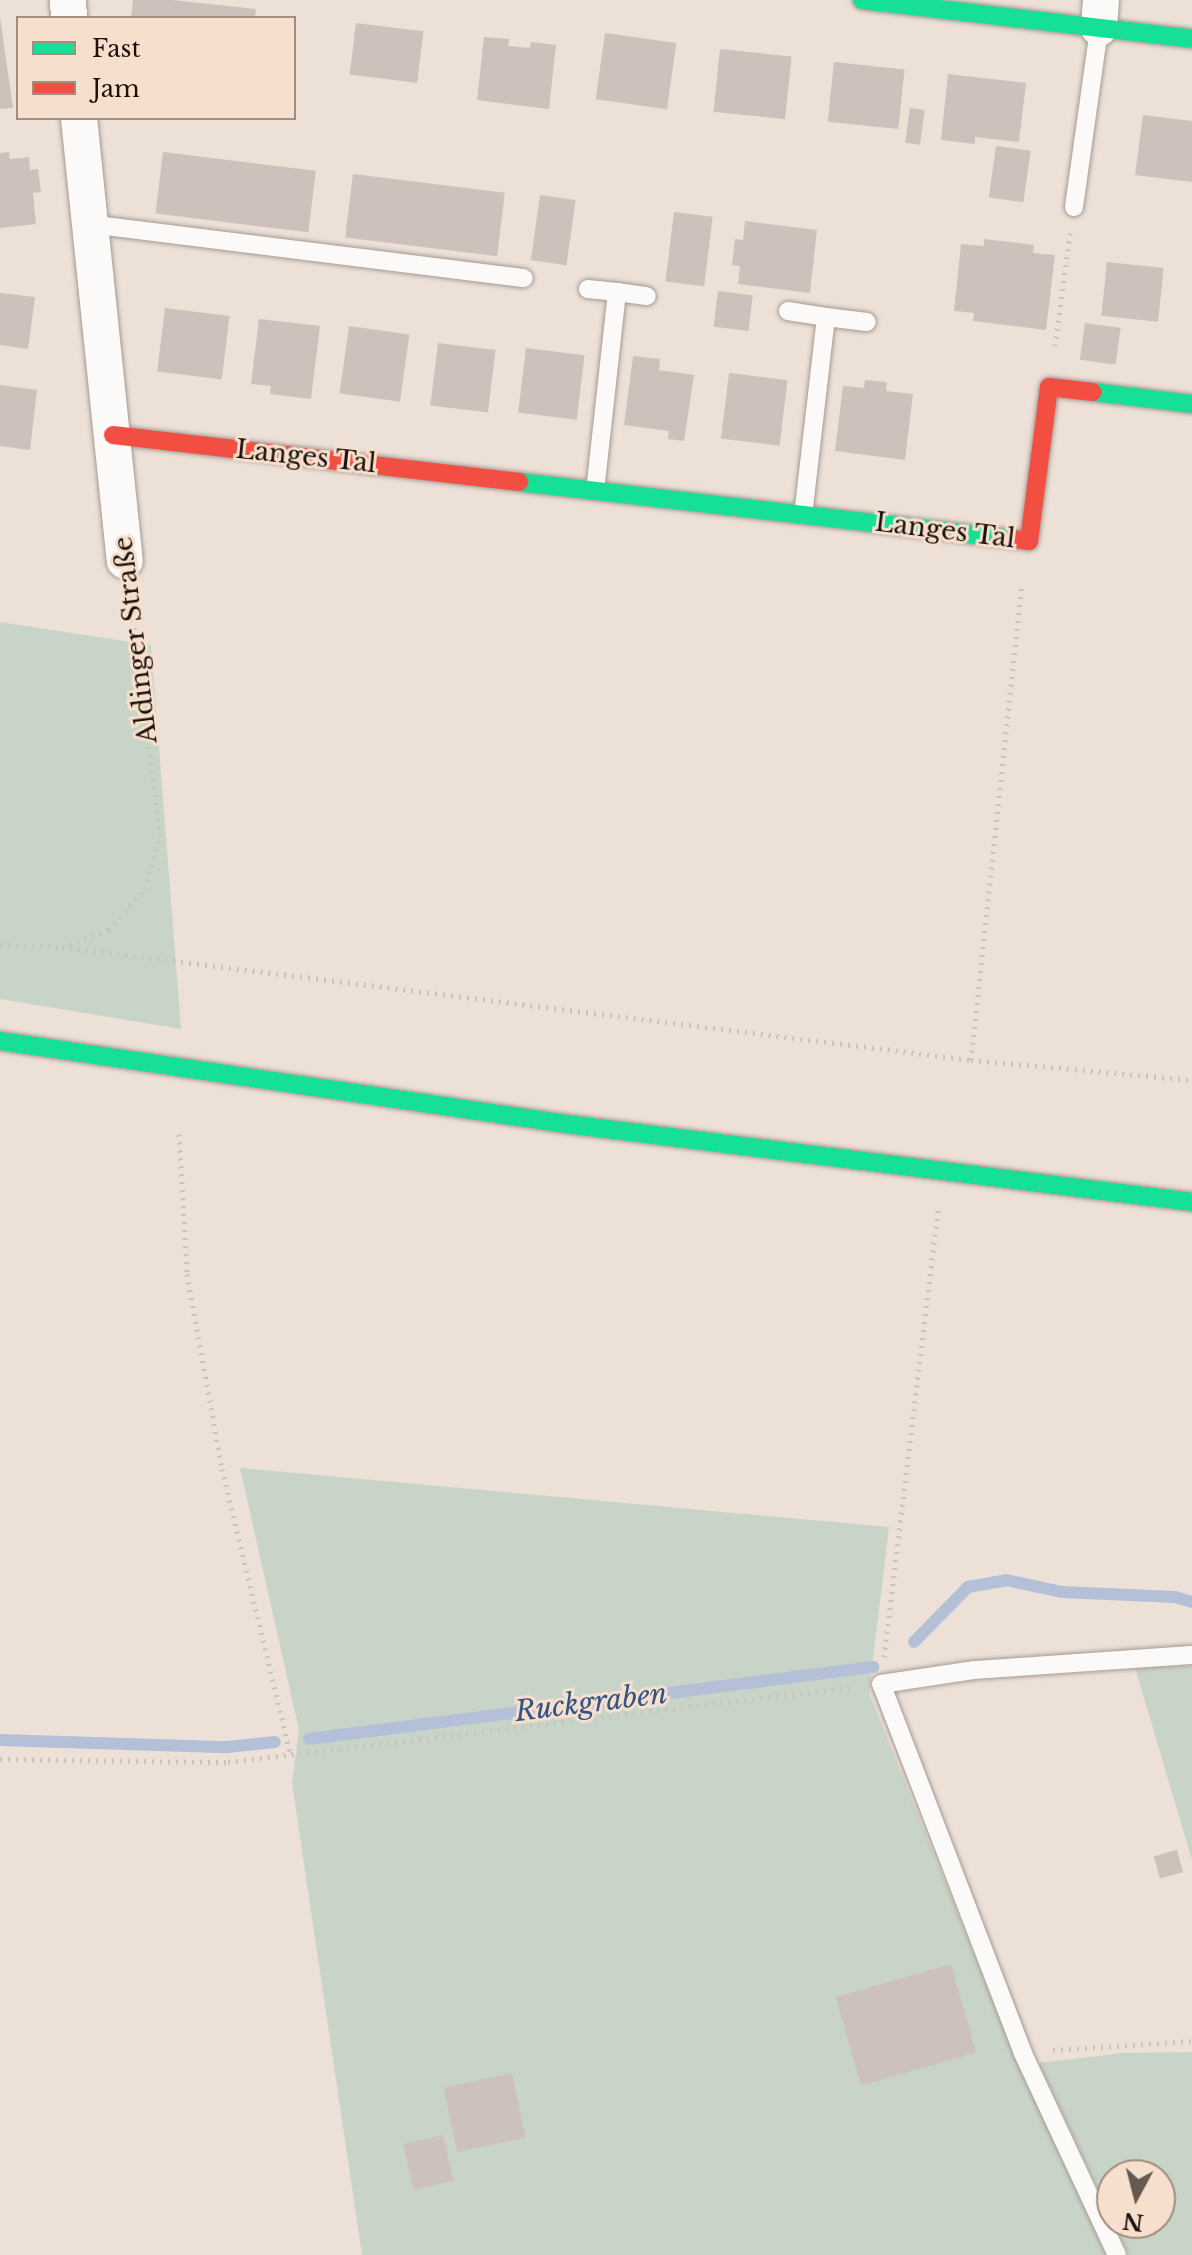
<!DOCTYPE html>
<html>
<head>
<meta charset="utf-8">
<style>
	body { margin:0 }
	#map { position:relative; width:1192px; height:2255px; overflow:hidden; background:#ede0d7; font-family:"Libre Baskerville",serif }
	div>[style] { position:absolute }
	.green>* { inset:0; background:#c9d4c8 }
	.stream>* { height:12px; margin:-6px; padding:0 6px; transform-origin:6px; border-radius:6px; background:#b3c0d8 }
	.building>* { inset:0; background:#ccc2bb; transform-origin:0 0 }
	.path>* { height:5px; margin-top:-2.5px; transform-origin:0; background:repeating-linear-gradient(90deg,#c8c4c0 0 2px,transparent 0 8px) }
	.roads { filter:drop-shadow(0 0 2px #a49b93) drop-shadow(0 0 2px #a49b93) }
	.lane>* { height:18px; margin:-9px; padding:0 9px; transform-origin:9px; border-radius:9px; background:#fcfaf9 }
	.street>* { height:36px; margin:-18px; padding:0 18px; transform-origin:18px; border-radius:18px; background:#fcfaf9 }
	.fast>* { height:18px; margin:-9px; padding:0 9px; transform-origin:9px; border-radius:9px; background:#16e098 }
	.jam>* { height:18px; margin:-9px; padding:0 9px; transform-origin:9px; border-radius:9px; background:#f24e42 }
	span { translate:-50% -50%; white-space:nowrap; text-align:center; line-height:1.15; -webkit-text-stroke:6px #f7dfcd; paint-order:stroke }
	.street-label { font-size:26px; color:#1a120b }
	.water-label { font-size:28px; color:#345386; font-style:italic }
	.legend { position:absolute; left:16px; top:16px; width:280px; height:104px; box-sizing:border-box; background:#f7dfcd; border:2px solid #9f8d7f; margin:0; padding:10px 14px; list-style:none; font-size:24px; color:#1a120b }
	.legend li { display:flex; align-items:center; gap:16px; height:40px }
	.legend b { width:40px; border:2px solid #9f8d7f }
	.north { position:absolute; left:1096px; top:2159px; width:80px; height:80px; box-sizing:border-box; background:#f7dfcd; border:2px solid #9f8d7f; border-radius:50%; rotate:187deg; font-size:22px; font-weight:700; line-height:32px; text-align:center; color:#1a120b }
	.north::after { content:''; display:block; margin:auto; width:28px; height:36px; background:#645a52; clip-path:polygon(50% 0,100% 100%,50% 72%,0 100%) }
</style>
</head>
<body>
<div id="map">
	<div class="green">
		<div style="clip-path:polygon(0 622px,151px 645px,181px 1029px,0 999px)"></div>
		<div style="clip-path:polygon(240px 1468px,889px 1527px,869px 1693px,1016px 2059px,1106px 2255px,362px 2255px,292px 1783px,299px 1730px)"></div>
		<div style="clip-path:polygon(1192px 1666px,1192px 1860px,1135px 1668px)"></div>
		<div style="clip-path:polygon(1192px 2052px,1192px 2255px,1129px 2255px,1114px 2223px,1160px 2223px,1160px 2175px,1112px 2175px,1112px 2219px,1039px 2063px,1123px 2053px)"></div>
	</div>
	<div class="stream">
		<div style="left:914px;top:1642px;width:77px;rotate:-45.5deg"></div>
		<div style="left:968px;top:1587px;width:39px;rotate:-10deg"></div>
		<div style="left:1006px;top:1580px;width:57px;rotate:12.1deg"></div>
		<div style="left:1062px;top:1592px;width:113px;rotate:2.5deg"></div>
		<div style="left:1175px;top:1597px;width:18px;rotate:16deg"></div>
		<div style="left:309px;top:1739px;width:569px;rotate:-7.28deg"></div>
		<div style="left:0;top:1740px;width:227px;rotate:1.8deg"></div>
		<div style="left:227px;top:1747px;width:48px;rotate:-5.9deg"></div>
	</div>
	<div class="building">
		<div style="clip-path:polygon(133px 0,173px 0,256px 9px,255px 18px,131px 18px)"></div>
		<div style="clip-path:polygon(0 17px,13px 108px,0 109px)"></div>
		<div style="left:356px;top:23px;width:68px;height:52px;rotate:7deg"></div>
		<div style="left:605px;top:33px;width:72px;height:67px;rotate:8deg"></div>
		<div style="clip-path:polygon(484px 37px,509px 39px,508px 46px,530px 48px,531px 42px,556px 45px,549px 109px,477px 100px)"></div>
		<div style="left:720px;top:49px;width:72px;height:63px;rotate:6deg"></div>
		<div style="left:834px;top:62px;width:71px;height:60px;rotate:6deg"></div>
		<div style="clip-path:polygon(948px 74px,1026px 83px,1019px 142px,975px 137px,975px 144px,941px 140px)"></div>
		<div style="left:910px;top:108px;width:15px;height:35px;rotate:8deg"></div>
		<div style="clip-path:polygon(1143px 115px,1192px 121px,1192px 182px,1135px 175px)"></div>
		<div style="left:996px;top:146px;width:35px;height:52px;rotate:8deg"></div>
		<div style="clip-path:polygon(9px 152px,10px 159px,29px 157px,30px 170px,38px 169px,41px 192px,33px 193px,36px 224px,0 228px,0 153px)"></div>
		<div style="left:163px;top:152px;width:154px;height:62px;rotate:7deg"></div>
		<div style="left:353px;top:174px;width:153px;height:64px;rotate:7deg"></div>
		<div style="left:540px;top:195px;width:36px;height:66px;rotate:8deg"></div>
		<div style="left:674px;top:212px;width:39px;height:70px;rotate:7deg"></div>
		<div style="clip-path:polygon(745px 221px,817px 230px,810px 293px,738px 284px,740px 266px,732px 265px,735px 239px,743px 240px)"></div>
		<div style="clip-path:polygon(984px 239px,1034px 245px,1033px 253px,1055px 255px,1046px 330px,973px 321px,974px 313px,954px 311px,961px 244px,984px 246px)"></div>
		<div style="left:1107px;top:262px;width:57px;height:54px;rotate:6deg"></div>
		<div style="left:718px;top:291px;width:35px;height:36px;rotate:7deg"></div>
		<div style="clip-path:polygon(0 293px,35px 297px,28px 349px,0 345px)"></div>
		<div style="left:165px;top:308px;width:65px;height:64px;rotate:7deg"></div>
		<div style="clip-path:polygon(259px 319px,320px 326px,311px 399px,270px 394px,271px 386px,251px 384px)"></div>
		<div style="left:1085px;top:323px;width:36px;height:37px;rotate:8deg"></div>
		<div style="left:349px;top:326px;width:61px;height:68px;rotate:8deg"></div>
		<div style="left:438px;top:343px;width:58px;height:63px;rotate:7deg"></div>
		<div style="left:526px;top:348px;width:59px;height:65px;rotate:7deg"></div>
		<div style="clip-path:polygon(633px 356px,660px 359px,659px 370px,694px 375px,684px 441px,668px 439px,669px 431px,624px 425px)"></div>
		<div style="left:729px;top:373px;width:59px;height:66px;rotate:7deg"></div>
		<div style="clip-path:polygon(865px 380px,887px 382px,886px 391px,913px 394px,905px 460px,835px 451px,843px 386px,864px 388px)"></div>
		<div style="clip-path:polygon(0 385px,37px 390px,30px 450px,0 446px)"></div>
		<div style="left:1177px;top:1850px;width:23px;height:24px;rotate:75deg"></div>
		<div style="left:951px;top:1964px;width:92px;height:120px;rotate:74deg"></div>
		<div style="left:512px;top:2073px;width:66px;height:70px;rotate:78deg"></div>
		<div style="left:443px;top:2135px;width:47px;height:41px;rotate:77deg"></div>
	</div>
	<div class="path">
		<div style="left:1055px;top:346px;width:114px;rotate:-82.4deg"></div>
		<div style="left:0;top:945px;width:62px;rotate:1.8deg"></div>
		<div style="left:62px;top:947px;width:50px;rotate:-19.9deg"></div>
		<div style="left:109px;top:930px;width:55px;rotate:-48.7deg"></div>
		<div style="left:145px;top:889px;width:55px;rotate:-74.2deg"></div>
		<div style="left:160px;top:836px;width:242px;rotate:-97.1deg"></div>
		<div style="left:62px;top:947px;width:916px;rotate:7.09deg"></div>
		<div style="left:971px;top:1060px;width:222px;rotate:5.2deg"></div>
		<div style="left:971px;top:1060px;width:480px;rotate:-83.9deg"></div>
		<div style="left:179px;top:1134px;width:140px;rotate:86.7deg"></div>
		<div style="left:187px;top:1274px;width:198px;rotate:79.8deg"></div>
		<div style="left:222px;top:1469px;width:292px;rotate:76.5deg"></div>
		<div style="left:884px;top:1657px;width:450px;rotate:-83.1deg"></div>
		<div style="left:0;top:1759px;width:228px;rotate:0.8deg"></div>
		<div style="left:228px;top:1762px;width:631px;rotate:-6.82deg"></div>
		<div style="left:1053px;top:2050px;width:139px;rotate:-3.7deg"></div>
	</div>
	<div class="roads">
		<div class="lane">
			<div style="left:1074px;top:207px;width:181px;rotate:-82deg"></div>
			<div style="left:89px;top:224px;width:438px;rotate:7.1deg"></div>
			<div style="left:588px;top:289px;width:29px;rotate:6deg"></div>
			<div style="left:617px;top:292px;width:199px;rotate:96.3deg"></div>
			<div style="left:617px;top:292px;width:30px;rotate:8deg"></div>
			<div style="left:788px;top:311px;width:38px;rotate:9deg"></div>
			<div style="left:826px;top:317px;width:199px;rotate:96.6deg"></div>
			<div style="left:826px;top:317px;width:41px;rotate:7deg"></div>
			<div style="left:1117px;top:2255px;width:223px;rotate:-115deg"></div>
			<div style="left:1023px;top:2053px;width:395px;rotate:-111deg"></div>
			<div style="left:881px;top:1684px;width:95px;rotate:-8.5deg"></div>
			<div style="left:975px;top:1670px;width:218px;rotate:-4deg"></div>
		</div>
		<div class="street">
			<div style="left:68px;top:0;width:18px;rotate:87deg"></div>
			<div style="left:1099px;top:28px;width:28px;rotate:-86deg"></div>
			<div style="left:79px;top:118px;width:445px;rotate:84.1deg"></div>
		</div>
		<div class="fast">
			<div style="left:862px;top:0;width:332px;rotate:6.7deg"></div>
			<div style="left:1093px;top:392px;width:100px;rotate:6.9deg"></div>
			<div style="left:519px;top:482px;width:497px;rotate:6.6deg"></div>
			<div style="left:0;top:1041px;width:580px;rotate:8.33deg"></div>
			<div style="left:574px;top:1125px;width:623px;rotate:7.1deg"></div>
		</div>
		<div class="jam">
			<div style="left:113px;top:435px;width:409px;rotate:6.6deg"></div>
			<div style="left:1013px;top:539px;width:16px;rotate:7deg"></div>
			<div style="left:1029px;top:541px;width:155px;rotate:-82.6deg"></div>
			<div style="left:1049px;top:387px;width:44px;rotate:6.5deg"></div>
		</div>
	</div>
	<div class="street-label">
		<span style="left:306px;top:457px;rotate:6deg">Langes Tal</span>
		<span style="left:945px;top:531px;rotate:7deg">Langes Tal</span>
		<span style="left:136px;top:640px;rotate:-97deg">Aldinger Straße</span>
	</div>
	<div class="water-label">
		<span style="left:591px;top:1703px;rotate:-7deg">Ruckgraben</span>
	</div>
	<ul class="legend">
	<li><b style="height:10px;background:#16e098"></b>Fast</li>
	<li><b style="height:10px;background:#f24e42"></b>Jam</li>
	</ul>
	<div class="north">N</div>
</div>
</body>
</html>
